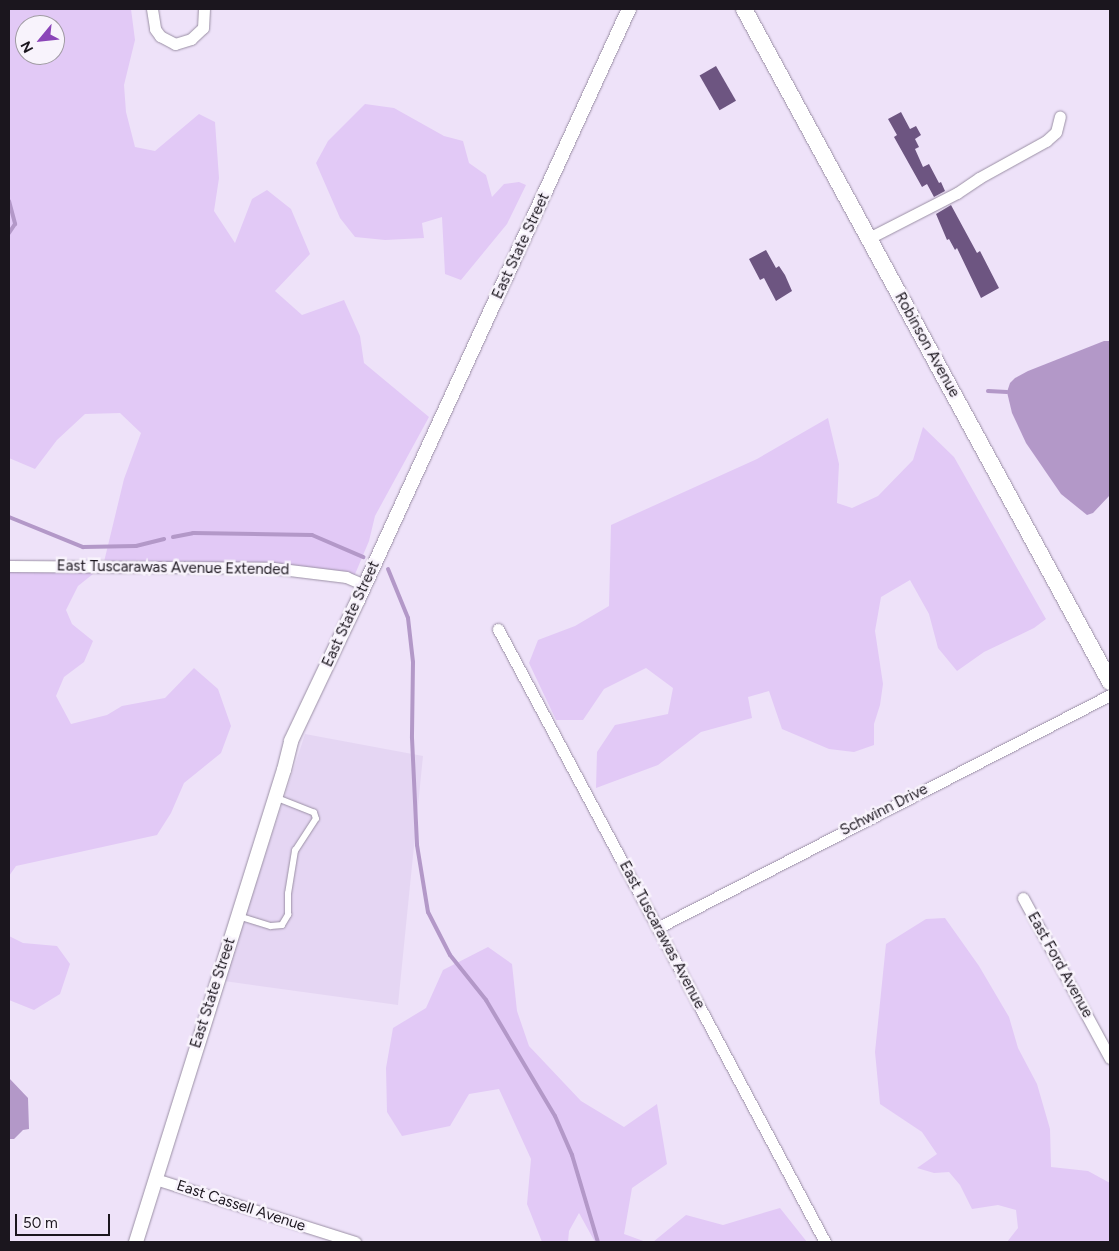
<!DOCTYPE html>
<html>
<head>
<meta charset="utf-8">
<style>
	body { margin:0 }
	#map { position:relative; width:1119px; height:1251px; overflow:hidden; background:#eee2f9; font-family:Figtree,sans-serif }
	div>[style] { position:absolute }
	.built>* { inset:0; background:#e5d6f3 }
	.green>* { inset:0; background:#e2c9f6 }
	.water>* { inset:0; background:#b398c8 }
	.stream>* { height:4px; margin:-2px; padding:0 2px; transform-origin:2px; border-radius:2px; background:#b398c8 }
	.building>* { inset:0; background:#6d5581; transform-origin:0 0 }
	.roads { filter:drop-shadow(0 0 1px #9b90a5) drop-shadow(0 0 1px #9b90a5) }
	.service>* { height:5.5px; margin:-2.75px; padding:0 2.75px; transform-origin:2.75px; border-radius:2.75px; background:#fff }
	.minor>* { height:11px; margin:-5.5px; padding:0 5.5px; transform-origin:5.5px; border-radius:5.5px; background:#fff }
	.tertiary>* { height:14px; margin:-7px; padding:0 7px; transform-origin:7px; border-radius:7px; background:#fff }
	.secondary>* { height:16px; margin:-8px; padding:0 8px; transform-origin:8px; border-radius:8px; background:#fff }
	span { translate:-50% -50%; white-space:nowrap; text-align:center; line-height:1.15; -webkit-text-stroke:5px #f8f3fc; paint-order:stroke }
	.street-label { font-size:15px; color:#1b161e }
	.frame { position:absolute; inset:0; border:10px solid #1b161e; pointer-events:none }
	.north { position:absolute; left:15px; top:15px; width:50px; height:50px; box-sizing:border-box; background:#f8f3fc; border:1px solid #a09ba3; border-radius:50%; rotate:242deg; font-size:14px; font-weight:700; line-height:20px; text-align:center; color:#1b161e }
	.north::after { content:''; display:block; margin:auto; width:18px; height:22px; background:#8b45b8; clip-path:polygon(50% 0,100% 100%,50% 72%,0 100%) }
	.scale { position:absolute; left:15px; top:1214px; width:95px; height:22px; box-sizing:border-box; border:2px solid #1b161e; border-top:0; padding-left:6px; font-size:15px; line-height:18px; white-space:nowrap; color:#1b161e; -webkit-text-stroke:4px #f8f3fc; paint-order:stroke }
</style>
</head>
<body>
<div id="map">
	<div class="built">
		<div style="clip-path:polygon(305px 734px,423px 756px,398px 1005px,224px 981px)"></div>
	</div>
	<div class="green">
		<div style="clip-path:polygon(evenodd,9px 9px,131px 9px,135px 40px,124px 85px,126px 112px,135px 147px,155px 151px,199px 114px,215px 122px,219px 178px,214px 211px,235px 243px,252px 199px,267px 190px,291px 209px,310px 254px,275px 291px,302px 315px,344px 300px,360px 336px,364px 363px,429px 417px,375px 516px,369px 541px,353px 579px,346px 577px,103px 566px,78px 586px,66px 610px,72px 624px,93px 641px,84px 662px,64px 677px,56px 696px,71px 724px,107px 715px,122px 706px,165px 698px,194px 668px,218px 689px,231px 726px,221px 753px,184px 783px,171px 813px,157px 835px,16px 866px,9px 876px,9px 571px,103px 566px,124px 479px,141px 433px,120px 413px,85px 414px,57px 440px,35px 469px,9px 458px,9px 9px,25px 25px,55px 25px,55px 55px,25px 55px,25px 25px)"></div>
		<div style="clip-path:polygon(365px 104px,394px 108px,444px 136px,463px 141px,469px 163px,486px 175px,492px 197px,504px 184px,519px 182px,526px 185px,507px 224px,461px 280px,445px 274px,442px 217px,422px 223px,424px 238px,385px 240px,355px 237px,340px 218px,316px 163px,328px 141px)"></div>
		<div style="clip-path:polygon(828px 418px,839px 464px,837px 503px,852px 508px,878px 496px,913px 460px,923px 427px,954px 457px,1046px 619px,1034px 628px,984px 652px,957px 671px,938px 648px,929px 614px,910px 580px,881px 597px,875px 631px,883px 684px,880px 705px,874px 724px,874px 745px,854px 752px,829px 749px,782px 729px,769px 691px,748px 697px,752px 718px,701px 732px,658px 765px,596px 788px,597px 752px,615px 725px,668px 714px,673px 688px,646px 668px,604px 689px,583px 720px,556px 720px,529px 663px,538px 640px,575px 626px,609px 606px,611px 525px,757px 459px)"></div>
		<div style="clip-path:polygon(945px 918px,979px 966px,1009px 1017px,1018px 1048px,1037px 1084px,1050px 1129px,1051px 1167px,1088px 1171px,1110px 1183px,1110px 1242px,1007px 1242px,1018px 1228px,1016px 1210px,998px 1205px,972px 1209px,960px 1185px,949px 1172px,934px 1173px,917px 1168px,937px 1154px,922px 1132px,880px 1104px,875px 1052px,886px 944px,926px 919px)"></div>
		<div style="clip-path:polygon(9px 936px,23px 943px,57px 946px,70px 964px,60px 994px,34px 1010px,9px 1000px)"></div>
		<div style="clip-path:polygon(488px 947px,512px 964px,517px 1011px,529px 1046px,581px 1101px,624px 1127px,657px 1104px,667px 1164px,632px 1188px,624px 1234px,646px 1242px,595px 1242px,579px 1213px,569px 1231px,568px 1242px,542px 1242px,527px 1204px,531px 1159px,499px 1089px,469px 1094px,450px 1126px,402px 1136px,387px 1112px,386px 1068px,393px 1028px,426px 1008px,443px 970px)"></div>
		<div style="clip-path:polygon(780px 1208px,807px 1242px,653px 1242px,686px 1215px,723px 1225px)"></div>
	</div>
	<div class="water">
		<div style="clip-path:polygon(1104px 341px,1110px 341px,1110px 495px,1093px 513px,1087px 515px,1061px 494px,1026px 443px,1012px 413px,1007px 392px,1010px 383px,1015px 378px,1028px 371px)"></div>
		<div style="clip-path:polygon(9px 1078px,28px 1098px,29px 1129px,23px 1130px,14px 1139px,9px 1139px)"></div>
	</div>
	<div class="stream">
		<div style="left:9px;top:201px;width:24px;rotate:75deg"></div>
		<div style="left:15px;top:224px;width:11px;rotate:124deg"></div>
		<div style="left:988px;top:391px;width:19px;rotate:3deg"></div>
		<div style="left:9px;top:517px;width:80px;rotate:22.1deg"></div>
		<div style="left:83px;top:547px;width:53px;rotate:-1.1deg"></div>
		<div style="left:136px;top:546px;width:29px;rotate:-14deg"></div>
		<div style="left:173px;top:537px;width:20px;rotate:-11deg"></div>
		<div style="left:193px;top:533px;width:119px;rotate:1deg"></div>
		<div style="left:312px;top:535px;width:56px;rotate:23.3deg"></div>
		<div style="left:388px;top:569px;width:53px;rotate:67.8deg"></div>
		<div style="left:408px;top:618px;width:44px;rotate:83.5deg"></div>
		<div style="left:413px;top:662px;width:76px;rotate:90.8deg"></div>
		<div style="left:412px;top:738px;width:107px;rotate:87.3deg"></div>
		<div style="left:417px;top:845px;width:68px;rotate:80.7deg"></div>
		<div style="left:428px;top:912px;width:48px;rotate:62.9deg"></div>
		<div style="left:450px;top:955px;width:58px;rotate:51.3deg"></div>
		<div style="left:486px;top:1000px;width:135px;rotate:59.3deg"></div>
		<div style="left:555px;top:1116px;width:43px;rotate:66.4deg"></div>
		<div style="left:572px;top:1155px;width:91px;rotate:73.4deg"></div>
	</div>
	<div class="building">
		<div style="left:716px;top:66px;width:40px;height:19px;rotate:60deg"></div>
		<div style="clip-path:polygon(901px 112px,910px 129px,916px 126px,921px 135px,915px 139px,919px 147px,915px 149px,923px 167px,929px 164px,939px 183px,941px 182px,945px 191px,934px 197px,927px 184px,922px 187px,894px 137px,897px 135px,888px 119px)"></div>
		<div style="clip-path:polygon(951px 205px,977px 253px,980px 251px,999px 288px,981px 298px,957px 248px,955px 250px,949px 239px,947px 240px,936px 214px)"></div>
		<div style="clip-path:polygon(766px 250px,776px 268px,779px 266px,785px 275px,792px 291px,776px 301px,764px 278px,760px 280px,749px 259px)"></div>
	</div>
	<div class="roads">
		<div class="service">
			<div style="left:238px;top:916px;width:34px;rotate:17deg"></div>
			<div style="left:271px;top:926px;width:11px;rotate:-5deg"></div>
			<div style="left:282px;top:925px;width:12px;rotate:-59deg"></div>
			<div style="left:288px;top:915px;width:21px;rotate:-90deg"></div>
			<div style="left:288px;top:894px;width:44px;rotate:-80.8deg"></div>
			<div style="left:295px;top:851px;width:38px;rotate:-57deg"></div>
			<div style="left:316px;top:819px;width:6px;rotate:-108deg"></div>
			<div style="left:314px;top:813px;width:41px;rotate:-158.5deg"></div>
		</div>
		<div class="minor">
			<div style="left:152px;top:9px;width:20px;rotate:81deg"></div>
			<div style="left:155px;top:29px;width:9px;rotate:54deg"></div>
			<div style="left:160px;top:36px;width:17px;rotate:28deg"></div>
			<div style="left:175px;top:44px;width:17px;rotate:-17deg"></div>
			<div style="left:191px;top:39px;width:16px;rotate:-43deg"></div>
			<div style="left:203px;top:28px;width:19px;rotate:-87deg"></div>
			<div style="left:869px;top:238px;width:99px;rotate:-27.1deg"></div>
			<div style="left:957px;top:193px;width:27px;rotate:-34deg"></div>
			<div style="left:979px;top:178px;width:77px;rotate:-28.9deg"></div>
			<div style="left:1046px;top:141px;width:13px;rotate:-42deg"></div>
			<div style="left:1056px;top:132px;width:16px;rotate:-76deg"></div>
			<div style="left:9px;top:566px;width:264px;rotate:0.4deg"></div>
			<div style="left:273px;top:568px;width:74px;rotate:7deg"></div>
			<div style="left:346px;top:577px;width:21px;rotate:23deg"></div>
			<div style="left:498px;top:629px;width:695px;rotate:61.92deg"></div>
			<div style="left:1023px;top:898px;width:182px;rotate:61.5deg"></div>
			<div style="left:659px;top:927px;width:507px;rotate:-27.22deg"></div>
			<div style="left:155px;top:1179px;width:210px;rotate:17.5deg"></div>
		</div>
		<div class="tertiary">
			<div style="left:136px;top:1242px;width:495px;rotate:-72.6deg"></div>
			<div style="left:284px;top:770px;width:30px;rotate:-76deg"></div>
			<div style="left:291px;top:741px;width:156px;rotate:-64.6deg"></div>
			<div style="left:358px;top:600px;width:650px;rotate:-65.37deg"></div>
		</div>
		<div class="secondary">
			<div style="left:744px;top:9px;width:766px;rotate:61.46deg"></div>
		</div>
	</div>
	<div class="street-label">
		<span style="left:521px;top:246px;rotate:-65deg">East State Street</span>
		<span style="left:927px;top:345px;rotate:61deg">Robinson Avenue</span>
		<span style="left:173px;top:568px;rotate:1deg">East Tuscarawas Avenue Extended</span>
		<span style="left:351px;top:614px;rotate:-65deg">East State Street</span>
		<span style="left:884px;top:810px;rotate:-27deg">Schwinn Drive</span>
		<span style="left:662px;top:935px;rotate:62deg">East Tuscarawas Avenue</span>
		<span style="left:1060px;top:965px;rotate:61deg">East Ford Avenue</span>
		<span style="left:213px;top:993px;rotate:-72deg">East State Street</span>
		<span style="left:241px;top:1206px;rotate:18deg">East Cassell Avenue</span>
	</div>
	<div class="frame"></div>
	<div class="north">N</div>
	<div class="scale">50 m</div>
</div>
</body>
</html>
